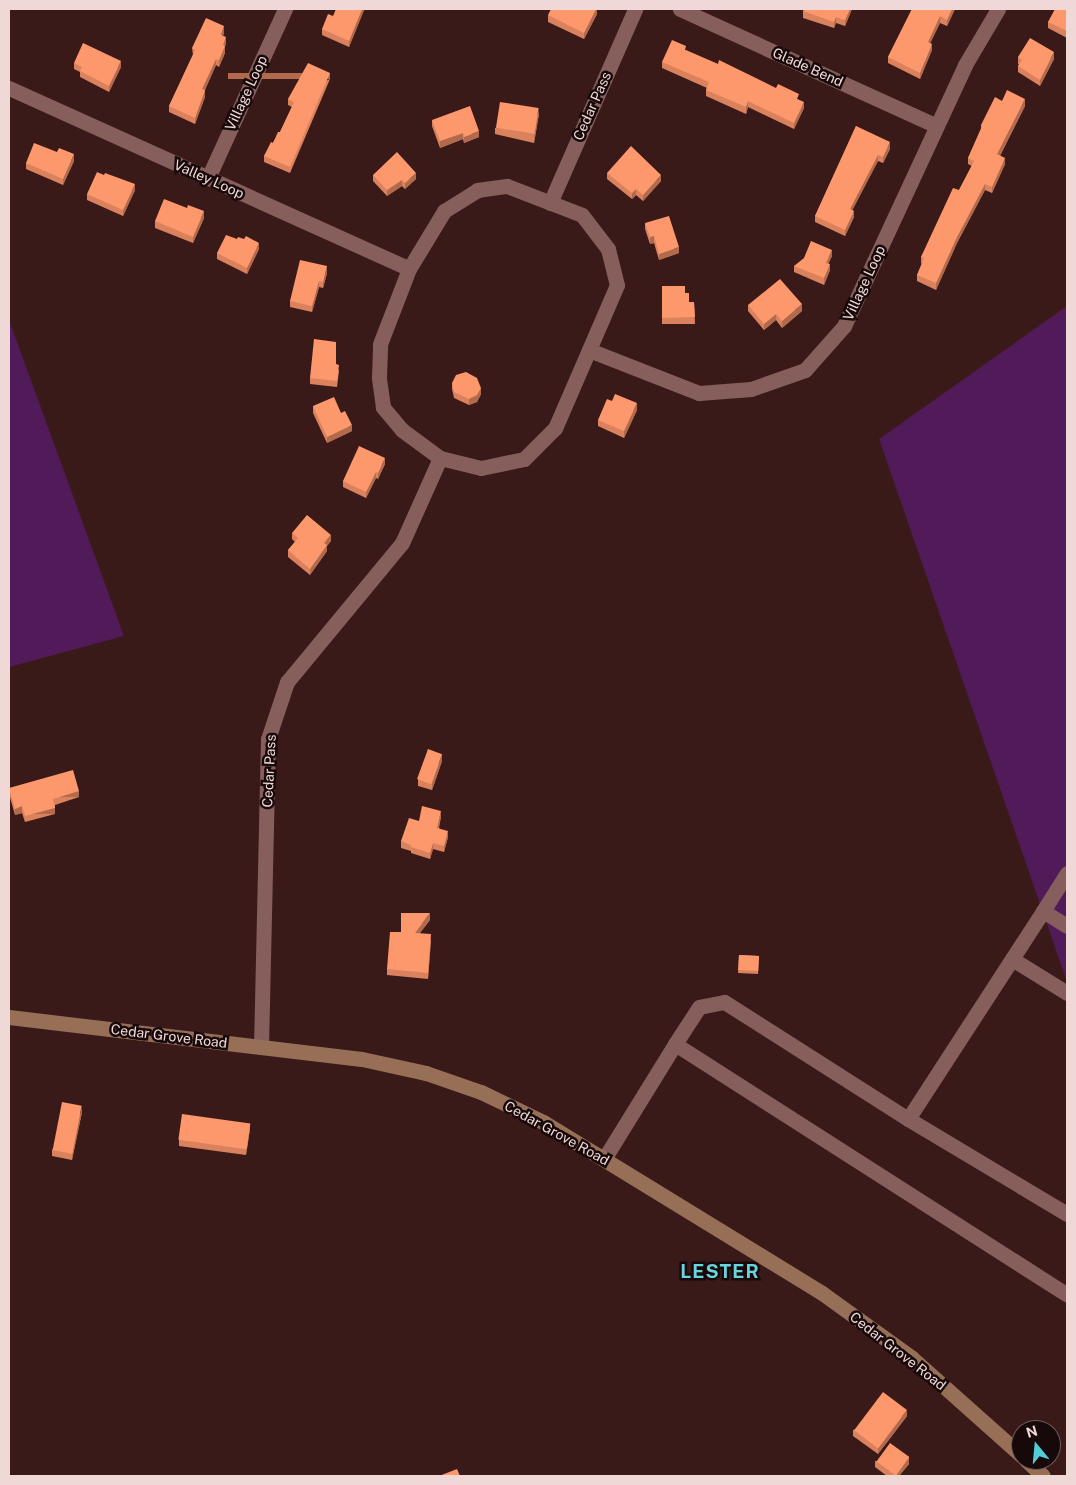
<!DOCTYPE html>
<html>
<head>
<meta charset="utf-8">
<style>
	body { margin:0 }
	#map { position:relative; width:1076px; height:1485px; overflow:hidden; background:#3a1a19; font-family:"Public Sans",sans-serif }
	div>[style] { position:absolute }
	.green>* { inset:0; background:#511a58 }
	.street>* { height:15px; margin:-7.5px; padding:0 7.5px; transform-origin:7.5px; border-radius:7.5px; background:#865f5d }
	.secondary>* { height:15px; margin:-7.5px; padding:0 7.5px; transform-origin:7.5px; border-radius:7.5px; background:#966f56 }
	.wall>* { inset:0; background:#da825d; transform-origin:0 0 }
	.shaded-wall>* { inset:0; background:#b16a4c; transform-origin:0 0 }
	.building>* { inset:0; background:#fd976c; transform-origin:0 0 }
	span { translate:-50% -50%; white-space:nowrap; text-align:center; line-height:1.15; -webkit-text-stroke:5px #170909; paint-order:stroke }
	.street-label { font-size:14px; color:#efd8d6 }
	.district-label { font-size:19px; color:#68d4de; font-weight:700; letter-spacing:1px }
	.frame { position:absolute; inset:0; border:10px solid #efd8d6; pointer-events:none }
	.north { position:absolute; left:1011px; top:1420px; width:50px; height:50px; box-sizing:border-box; background:#170909; border:1px solid #6d5c5b; border-radius:50%; rotate:343deg; font-size:14px; font-weight:700; line-height:20px; text-align:center; color:#efd8d6 }
	.north::after { content:''; display:block; margin:auto; width:18px; height:22px; background:#52ccd6; clip-path:polygon(50% 0,100% 100%,50% 72%,0 100%) }
</style>
</head>
<body>
<div id="map">
	<div class="green">
		<div style="clip-path:polygon(1067px 306px,1067px 982px,879px 439px)"></div>
		<div style="clip-path:polygon(9px 320px,124px 636px,9px 667px)"></div>
	</div>
	<div class="street">
		<div style="left:680px;top:9px;width:282px;rotate:24.5deg"></div>
		<div style="left:9px;top:88px;width:439px;rotate:24.3deg"></div>
		<div style="left:208px;top:178px;width:186px;rotate:-65.5deg"></div>
		<div style="left:507px;top:186px;width:80px;rotate:21.1deg"></div>
		<div style="left:582px;top:215px;width:43px;rotate:52.6deg"></div>
		<div style="left:608px;top:249px;width:37px;rotate:76deg"></div>
		<div style="left:617px;top:285px;width:156px;rotate:113.4deg"></div>
		<div style="left:555px;top:428px;width:44px;rotate:135deg"></div>
		<div style="left:524px;top:459px;width:44px;rotate:168.2deg"></div>
		<div style="left:481px;top:468px;width:42px;rotate:-166.3deg"></div>
		<div style="left:440px;top:458px;width:47px;rotate:-143.6deg"></div>
		<div style="left:402px;top:430px;width:30px;rotate:-130deg"></div>
		<div style="left:383px;top:407px;width:30px;rotate:-98deg"></div>
		<div style="left:379px;top:377px;width:33px;rotate:-88deg"></div>
		<div style="left:380px;top:344px;width:80px;rotate:-68.9deg"></div>
		<div style="left:409px;top:269px;width:68px;rotate:-58.9deg"></div>
		<div style="left:444px;top:211px;width:39px;rotate:-32deg"></div>
		<div style="left:477px;top:190px;width:30px;rotate:-8deg"></div>
		<div style="left:550px;top:203px;width:212px;rotate:-66.3deg"></div>
		<div style="left:589px;top:350px;width:118px;rotate:21.4deg"></div>
		<div style="left:699px;top:393px;width:52px;rotate:-4.4deg"></div>
		<div style="left:751px;top:389px;width:57px;rotate:-19.4deg"></div>
		<div style="left:805px;top:370px;width:59px;rotate:-48.4deg"></div>
		<div style="left:844px;top:326px;width:288px;rotate:-65.1deg"></div>
		<div style="left:965px;top:65px;width:65px;rotate:-59.5deg"></div>
		<div style="left:1043px;top:911px;width:45px;rotate:-57.7deg"></div>
		<div style="left:1012px;top:959px;width:65px;rotate:31.7deg"></div>
		<div style="left:261px;top:1047px;width:308px;rotate:-88.7deg"></div>
		<div style="left:268px;top:739px;width:60px;rotate:-71.6deg"></div>
		<div style="left:287px;top:682px;width:180px;rotate:-50.4deg"></div>
		<div style="left:402px;top:543px;width:93px;rotate:-65.9deg"></div>
		<div style="left:908px;top:1119px;width:248px;rotate:-57deg"></div>
		<div style="left:1043px;top:911px;width:28px;rotate:32deg"></div>
		<div style="left:604px;top:1159px;width:135px;rotate:-58.3deg"></div>
		<div style="left:1067px;top:1214px;width:185px;rotate:-149.1deg"></div>
		<div style="left:908px;top:1119px;width:218px;rotate:-147.5deg"></div>
		<div style="left:724px;top:1002px;width:25px;rotate:169deg"></div>
		<div style="left:699px;top:1007px;width:44px;rotate:123deg"></div>
		<div style="left:675px;top:1044px;width:465px;rotate:32.6deg"></div>
	</div>
	<div class="secondary">
		<div style="left:9px;top:1017px;width:355px;rotate:6.8deg"></div>
		<div style="left:362px;top:1059px;width:66px;rotate:12.3deg"></div>
		<div style="left:426px;top:1073px;width:58px;rotate:19.1deg"></div>
		<div style="left:481px;top:1092px;width:69px;rotate:25.8deg"></div>
		<div style="left:543px;top:1122px;width:327px;rotate:31.5deg"></div>
		<div style="left:822px;top:1293px;width:111px;rotate:35.8deg"></div>
		<div style="left:912px;top:1358px;width:146px;rotate:41.7deg"></div>
		<div style="left:1026px;top:1460px;width:23px;rotate:43deg"></div>
	</div>
	<div class="wall">
		<div style="clip-path:polygon(364px 9px,364px 10px,349px 47px,322px 35px,322px 29px,333px 16px)"></div>
		<div style="clip-path:polygon(597px 9px,597px 14px,584px 39px,548px 22px,548px 15px)"></div>
		<div style="clip-path:polygon(852px 9px,845px 26px,836px 23px,834px 28px,803px 18px,803px 11px)"></div>
		<div style="clip-path:polygon(912px 9px,955px 9px,947px 26px,940px 23px,930px 43px,932px 50px,920px 79px,888px 63px,888px 57px)"></div>
		<div style="clip-path:polygon(1067px 9px,1067px 38px,1048px 28px,1048px 22px)"></div>
		<div style="clip-path:polygon(224px 33px,223px 36px,226px 44px,225px 46px,225px 53px,219px 67px,216px 65px,205px 90px,205px 97px,195px 124px,169px 112px,169px 106px,193px 55px,192px 48px)"></div>
		<div style="clip-path:polygon(686px 50px,799px 100px,804px 108px,794px 129px,748px 107px,746px 114px,706px 96px,706px 90px,707px 88px,662px 68px,662px 62px)"></div>
		<div style="clip-path:polygon(1018px 57px,1054px 59px,1040px 86px,1018px 72px,1018px 66px,1019px 64px,1018px 64px)"></div>
		<div style="clip-path:polygon(74px 63px,121px 67px,109px 92px,80px 77px,80px 72px,74px 69px)"></div>
		<div style="clip-path:polygon(330px 79px,290px 173px,264px 162px,264px 156px,280px 132px,292px 107px,288px 105px,288px 99px)"></div>
		<div style="clip-path:polygon(1002px 101px,1025px 106px,1000px 156px,1005px 164px,992px 193px,985px 190px,957px 243px,936px 290px,917px 281px,917px 275px,922px 264px,921px 263px,921px 257px,959px 190px,972px 166px,968px 164px,968px 158px,981px 130px,981px 125px)"></div>
		<div style="clip-path:polygon(539px 114px,534px 143px,495px 134px,495px 128px)"></div>
		<div style="clip-path:polygon(432px 120px,479px 137px,464px 143px,463px 139px,440px 148px,432px 126px)"></div>
		<div style="clip-path:polygon(856px 126px,890px 149px,883px 163px,878px 161px,852px 210px,854px 217px,845px 236px,815px 222px,815px 216px)"></div>
		<div style="clip-path:polygon(74px 161px,63px 185px,26px 169px,26px 163px)"></div>
		<div style="clip-path:polygon(607px 173px,661px 181px,643px 201px,636px 195px,632px 199px,607px 179px)"></div>
		<div style="clip-path:polygon(373px 175px,416px 179px,405px 189px,402px 186px,387px 196px,373px 181px)"></div>
		<div style="clip-path:polygon(135px 190px,123px 216px,87px 200px,87px 194px)"></div>
		<div style="clip-path:polygon(204px 218px,193px 243px,155px 228px,155px 221px)"></div>
		<div style="clip-path:polygon(645px 223px,679px 253px,659px 260px,654px 243px,650px 244px,645px 229px)"></div>
		<div style="clip-path:polygon(237px 239px,244px 239px,259px 249px,247px 274px,217px 259px,217px 253px)"></div>
		<div style="clip-path:polygon(832px 256px,828px 264px,830px 270px,824px 285px,794px 272px,794px 266px)"></div>
		<div style="clip-path:polygon(327px 273px,323px 288px,319px 287px,312px 312px,290px 307px,290px 301px)"></div>
		<div style="clip-path:polygon(662px 286px,685px 293px,689px 302px,694px 302px,695px 324px,662px 324px)"></div>
		<div style="clip-path:polygon(748px 305px,802px 311px,782px 328px,776px 320px,764px 330px,748px 311px)"></div>
		<div style="clip-path:polygon(336px 364px,339px 371px,337px 387px,310px 384px,310px 378px)"></div>
		<div style="clip-path:polygon(452px 383px,481px 394px,477px 402px,469px 405px,454px 398px,452px 389px)"></div>
		<div style="clip-path:polygon(313px 406px,341px 413px,352px 431px,327px 443px,313px 413px)"></div>
		<div style="clip-path:polygon(637px 410px,624px 438px,598px 426px,598px 420px)"></div>
		<div style="clip-path:polygon(385px 464px,378px 479px,376px 478px,366px 498px,343px 487px,343px 481px)"></div>
		<div style="clip-path:polygon(292px 533px,331px 541px,327px 546px,327px 551px,310px 575px,288px 557px,288px 550px,295px 542px,292px 539px)"></div>
		<div style="clip-path:polygon(442px 761px,432px 790px,418px 786px,418px 779px)"></div>
		<div style="clip-path:polygon(9px 788px,79px 797px,55px 805px,55px 814px,25px 822px,22px 813px,15px 815px,9px 794px)"></div>
		<div style="clip-path:polygon(441px 817px,439px 828px,448px 837px,444px 852px,433px 849px,430px 859px,411px 853px,411px 851px,401px 848px,401px 841px,419px 821px)"></div>
		<div style="clip-path:polygon(430px 920px,420px 933px,431px 940px,428px 979px,387px 975px,387px 969px,401px 932px)"></div>
		<div style="left:739px;top:955px;width:20px;height:18px;rotate:3deg"></div>
		<div style="clip-path:polygon(82px 1112px,72px 1160px,52px 1156px,52px 1150px)"></div>
		<div style="clip-path:polygon(250px 1129px,246px 1155px,179px 1146px,179px 1140px)"></div>
		<div style="clip-path:polygon(907px 1416px,878px 1454px,853px 1436px,853px 1430px)"></div>
		<div style="clip-path:polygon(875px 1461px,909px 1464px,899px 1476px,887px 1476px,875px 1467px)"></div>
	</div>
	<div class="shaded-wall">
		<div style="clip-path:polygon(362px 9px,364px 9px,364px 10px,349px 47px,349px 41px)"></div>
		<div style="clip-path:polygon(596px 9px,597px 9px,597px 14px,584px 39px,584px 33px)"></div>
		<div style="clip-path:polygon(850px 9px,852px 9px,845px 26px,845px 20px)"></div>
		<div style="clip-path:polygon(952px 9px,955px 9px,947px 26px,947px 20px)"></div>
		<div style="clip-path:polygon(940px 16px,940px 23px,928px 48px,928px 42px)"></div>
		<div style="clip-path:polygon(836px 17px,836px 23px,834px 28px,834px 22px)"></div>
		<div style="clip-path:polygon(224px 26px,224px 33px,221px 41px,221px 35px)"></div>
		<div style="clip-path:polygon(226px 37px,226px 44px,223px 51px,223px 45px)"></div>
		<div style="clip-path:polygon(932px 44px,932px 50px,920px 79px,920px 73px)"></div>
		<div style="clip-path:polygon(225px 46px,225px 53px,219px 67px,219px 60px)"></div>
		<div style="clip-path:polygon(1054px 52px,1054px 59px,1040px 86px,1040px 80px)"></div>
		<div style="clip-path:polygon(216px 59px,216px 65px,202px 95px,202px 89px)"></div>
		<div style="clip-path:polygon(121px 61px,121px 67px,109px 92px,109px 86px)"></div>
		<div style="left:330px;top:73px;width:6px;height:102px;rotate:90deg"></div>
		<div style="clip-path:polygon(205px 90px,205px 97px,195px 124px,195px 118px)"></div>
		<div style="clip-path:polygon(1025px 99px,1025px 106px,997px 161px,997px 154px)"></div>
		<div style="clip-path:polygon(748px 101px,748px 107px,746px 114px,746px 107px)"></div>
		<div style="clip-path:polygon(804px 102px,804px 108px,794px 129px,794px 123px)"></div>
		<div style="clip-path:polygon(539px 108px,539px 114px,534px 143px,534px 137px)"></div>
		<div style="clip-path:polygon(479px 131px,479px 137px,464px 143px,464px 137px)"></div>
		<div style="clip-path:polygon(463px 133px,463px 139px,440px 148px,440px 141px)"></div>
		<div style="clip-path:polygon(890px 142px,890px 149px,883px 163px,883px 157px)"></div>
		<div style="clip-path:polygon(74px 154px,74px 161px,63px 185px,63px 179px)"></div>
		<div style="clip-path:polygon(878px 155px,878px 161px,850px 215px,850px 209px)"></div>
		<div style="clip-path:polygon(1005px 158px,1005px 164px,992px 193px,992px 187px)"></div>
		<div style="clip-path:polygon(416px 173px,416px 179px,405px 189px,405px 183px)"></div>
		<div style="clip-path:polygon(661px 175px,661px 181px,643px 201px,643px 195px)"></div>
		<div style="clip-path:polygon(402px 180px,402px 186px,387px 196px,387px 190px)"></div>
		<div style="clip-path:polygon(135px 184px,135px 190px,123px 216px,123px 210px)"></div>
		<div style="clip-path:polygon(985px 184px,985px 190px,957px 243px,936px 290px,936px 283px,957px 237px)"></div>
		<div style="clip-path:polygon(636px 189px,636px 195px,632px 199px,632px 193px)"></div>
		<div style="clip-path:polygon(204px 211px,204px 218px,193px 243px,193px 237px)"></div>
		<div style="clip-path:polygon(854px 211px,854px 217px,845px 236px,845px 230px)"></div>
		<div style="clip-path:polygon(654px 236px,654px 243px,650px 244px,650px 237px)"></div>
		<div style="clip-path:polygon(259px 243px,259px 249px,247px 274px,247px 268px)"></div>
		<div style="clip-path:polygon(679px 247px,679px 253px,659px 260px,659px 254px)"></div>
		<div style="clip-path:polygon(832px 250px,832px 256px,826px 269px,826px 263px)"></div>
		<div style="clip-path:polygon(830px 264px,830px 270px,824px 285px,824px 278px)"></div>
		<div style="clip-path:polygon(327px 266px,327px 273px,323px 288px,323px 282px)"></div>
		<div style="clip-path:polygon(319px 281px,319px 287px,312px 312px,312px 306px)"></div>
		<div style="clip-path:polygon(802px 304px,802px 311px,782px 328px,782px 321px)"></div>
		<div style="clip-path:polygon(776px 314px,776px 320px,764px 330px,764px 324px)"></div>
		<div style="clip-path:polygon(481px 388px,481px 394px,477px 402px,469px 405px,469px 399px)"></div>
		<div style="clip-path:polygon(637px 403px,637px 410px,624px 438px,624px 431px)"></div>
		<div style="clip-path:polygon(352px 425px,352px 431px,327px 443px,327px 437px)"></div>
		<div style="clip-path:polygon(385px 458px,385px 464px,378px 479px,378px 473px)"></div>
		<div style="clip-path:polygon(376px 472px,376px 478px,366px 498px,366px 492px)"></div>
		<div style="clip-path:polygon(331px 535px,331px 541px,327px 546px,327px 551px,310px 575px,310px 569px,324px 543px)"></div>
		<div style="clip-path:polygon(442px 754px,442px 761px,432px 790px,432px 784px)"></div>
		<div style="left:79px;top:791px;width:6px;height:27px;rotate:90deg"></div>
		<div style="clip-path:polygon(22px 806px,22px 813px,15px 815px,15px 809px)"></div>
		<div style="left:55px;top:808px;width:6px;height:31px;rotate:90deg"></div>
		<div style="clip-path:polygon(441px 811px,441px 817px,437px 834px,437px 828px)"></div>
		<div style="clip-path:polygon(448px 831px,448px 837px,444px 852px,444px 846px)"></div>
		<div style="clip-path:polygon(433px 843px,433px 849px,430px 859px,430px 853px)"></div>
		<div style="clip-path:polygon(430px 913px,430px 920px,415px 939px,415px 933px)"></div>
		<div style="clip-path:polygon(431px 934px,431px 940px,428px 979px,428px 973px)"></div>
		<div style="clip-path:polygon(82px 1106px,82px 1112px,72px 1160px,72px 1154px)"></div>
		<div style="clip-path:polygon(250px 1123px,250px 1129px,246px 1155px,246px 1149px)"></div>
		<div style="clip-path:polygon(907px 1410px,907px 1416px,878px 1454px,878px 1448px)"></div>
		<div style="clip-path:polygon(909px 1457px,909px 1464px,899px 1476px,894px 1476px)"></div>
	</div>
	<div class="building">
		<div style="clip-path:polygon(336px 9px,362px 9px,349px 41px,322px 29px,328px 14px,333px 16px)"></div>
		<div style="clip-path:polygon(551px 9px,596px 9px,584px 33px,548px 15px)"></div>
		<div style="clip-path:polygon(804px 9px,850px 9px,845px 20px,836px 17px,834px 22px,803px 11px)"></div>
		<div style="clip-path:polygon(912px 9px,952px 9px,947px 20px,940px 16px,928px 42px,932px 44px,920px 73px,888px 57px)"></div>
		<div style="clip-path:polygon(1055px 9px,1067px 9px,1067px 31px,1048px 22px)"></div>
		<div style="clip-path:polygon(206px 18px,224px 26px,221px 35px,226px 37px,223px 45px,225px 46px,219px 60px,216px 59px,202px 89px,205px 90px,195px 118px,169px 106px,195px 50px,192px 48px)"></div>
		<div style="clip-path:polygon(1030px 38px,1054px 52px,1040px 80px,1018px 66px,1022px 60px,1018px 57px)"></div>
		<div style="clip-path:polygon(672px 40px,686px 46px,685px 50px,718px 64px,719px 60px,776px 88px,778px 84px,799px 94px,797px 99px,804px 102px,794px 123px,748px 101px,746px 107px,706px 90px,709px 82px,662px 62px)"></div>
		<div style="clip-path:polygon(83px 43px,121px 61px,109px 86px,80px 71px,82px 67px,74px 63px)"></div>
		<div style="clip-path:polygon(308px 63px,330px 73px,290px 167px,264px 156px,271px 142px,273px 143px,278px 132px,280px 132px,294px 102px,288px 99px)"></div>
		<div style="clip-path:polygon(1007px 90px,1025px 99px,997px 154px,1005px 158px,992px 187px,985px 184px,957px 237px,936px 283px,917px 275px,924px 258px,921px 257px,953px 188px,959px 190px,974px 161px,968px 158px,982px 126px,981px 125px,995px 97px,1002px 101px)"></div>
		<div style="left:500px;top:102px;width:39px;height:26px;rotate:9deg"></div>
		<div style="clip-path:polygon(470px 106px,479px 131px,464px 137px,463px 133px,440px 141px,432px 120px)"></div>
		<div style="clip-path:polygon(856px 126px,890px 142px,883px 157px,878px 155px,850px 209px,854px 211px,845px 230px,815px 216px)"></div>
		<div style="clip-path:polygon(34px 143px,57px 152px,59px 148px,74px 154px,63px 179px,26px 163px)"></div>
		<div style="clip-path:polygon(631px 146px,661px 175px,643px 195px,636px 189px,632px 193px,607px 173px)"></div>
		<div style="clip-path:polygon(397px 152px,416px 173px,405px 183px,402px 180px,387px 190px,373px 175px)"></div>
		<div style="clip-path:polygon(97px 172px,104px 175px,105px 173px,135px 184px,123px 210px,87px 194px)"></div>
		<div style="clip-path:polygon(164px 199px,187px 208px,188px 205px,204px 211px,193px 237px,155px 221px)"></div>
		<div style="clip-path:polygon(669px 216px,679px 247px,659px 254px,654px 236px,650px 237px,645px 223px)"></div>
		<div style="clip-path:polygon(226px 235px,237px 239px,238px 237px,244px 239px,246px 236px,259px 243px,247px 268px,217px 253px)"></div>
		<div style="clip-path:polygon(811px 241px,832px 250px,826px 263px,830px 264px,824px 278px,794px 266px,804px 258px)"></div>
		<div style="clip-path:polygon(300px 260px,327px 266px,323px 282px,319px 281px,312px 306px,290px 301px)"></div>
		<div style="clip-path:polygon(780px 279px,802px 304px,782px 321px,776px 314px,764px 324px,748px 305px)"></div>
		<div style="clip-path:polygon(662px 286px,685px 286px,685px 293px,689px 293px,689px 302px,694px 302px,695px 317px,662px 318px)"></div>
		<div style="clip-path:polygon(314px 339px,336px 342px,336px 364px,339px 365px,337px 381px,310px 378px)"></div>
		<div style="clip-path:polygon(466px 372px,477px 378px,481px 388px,477px 395px,469px 399px,454px 392px,452px 383px,456px 375px)"></div>
		<div style="clip-path:polygon(615px 394px,637px 403px,624px 431px,598px 420px,607px 399px,612px 401px)"></div>
		<div style="clip-path:polygon(334px 397px,341px 413px,345px 411px,352px 425px,327px 437px,313px 406px)"></div>
		<div style="clip-path:polygon(359px 446px,385px 458px,378px 473px,376px 472px,366px 492px,343px 481px)"></div>
		<div style="clip-path:polygon(307px 515px,331px 535px,324px 543px,327px 545px,310px 569px,288px 550px,298px 538px,292px 533px)"></div>
		<div style="left:428px;top:749px;width:15px;height:32px;rotate:20deg"></div>
		<div style="clip-path:polygon(73px 770px,79px 791px,53px 799px,55px 808px,25px 816px,22px 806px,15px 809px,9px 788px)"></div>
		<div style="clip-path:polygon(422px 806px,441px 811px,437px 828px,448px 831px,444px 846px,433px 843px,430px 853px,411px 847px,411px 845px,401px 841px,409px 818px,419px 821px)"></div>
		<div style="clip-path:polygon(401px 913px,430px 913px,415px 933px,431px 934px,428px 973px,387px 969px,390px 932px,401px 932px)"></div>
		<div style="left:739px;top:955px;width:20px;height:15px;rotate:3deg"></div>
		<div style="left:62px;top:1102px;width:20px;height:49px;rotate:11deg"></div>
		<div style="left:182px;top:1114px;width:69px;height:26px;rotate:8deg"></div>
		<div style="left:883px;top:1392px;width:30px;height:48px;rotate:37deg"></div>
		<div style="left:890px;top:1443px;width:24px;height:23px;rotate:36deg"></div>
		<div style="clip-path:polygon(457px 1469px,460px 1476px,439px 1476px)"></div>
	</div>
	<div class="street-label">
		<span style="left:808px;top:67px;rotate:24deg">Glade Bend</span>
		<span style="left:246px;top:93px;rotate:-65deg">Village Loop</span>
		<span style="left:592px;top:106px;rotate:-66deg">Cedar Pass</span>
		<span style="left:209px;top:179px;rotate:24deg">Valley Loop</span>
		<span style="left:864px;top:283px;rotate:-65deg">Village Loop</span>
		<span style="left:269px;top:771px;rotate:-87deg">Cedar Pass</span>
		<span style="left:169px;top:1036px;rotate:7deg">Cedar Grove Road</span>
		<span style="left:557px;top:1133px;rotate:29deg">Cedar Grove Road</span>
		<span style="left:898px;top:1351px;rotate:38deg">Cedar Grove Road</span>
	</div>
	<div class="district-label">
		<span style="left:720px;top:1272px">LESTER</span>
	</div>
	<div class="frame"></div>
	<div class="north">N</div>
</div>
</body>
</html>
